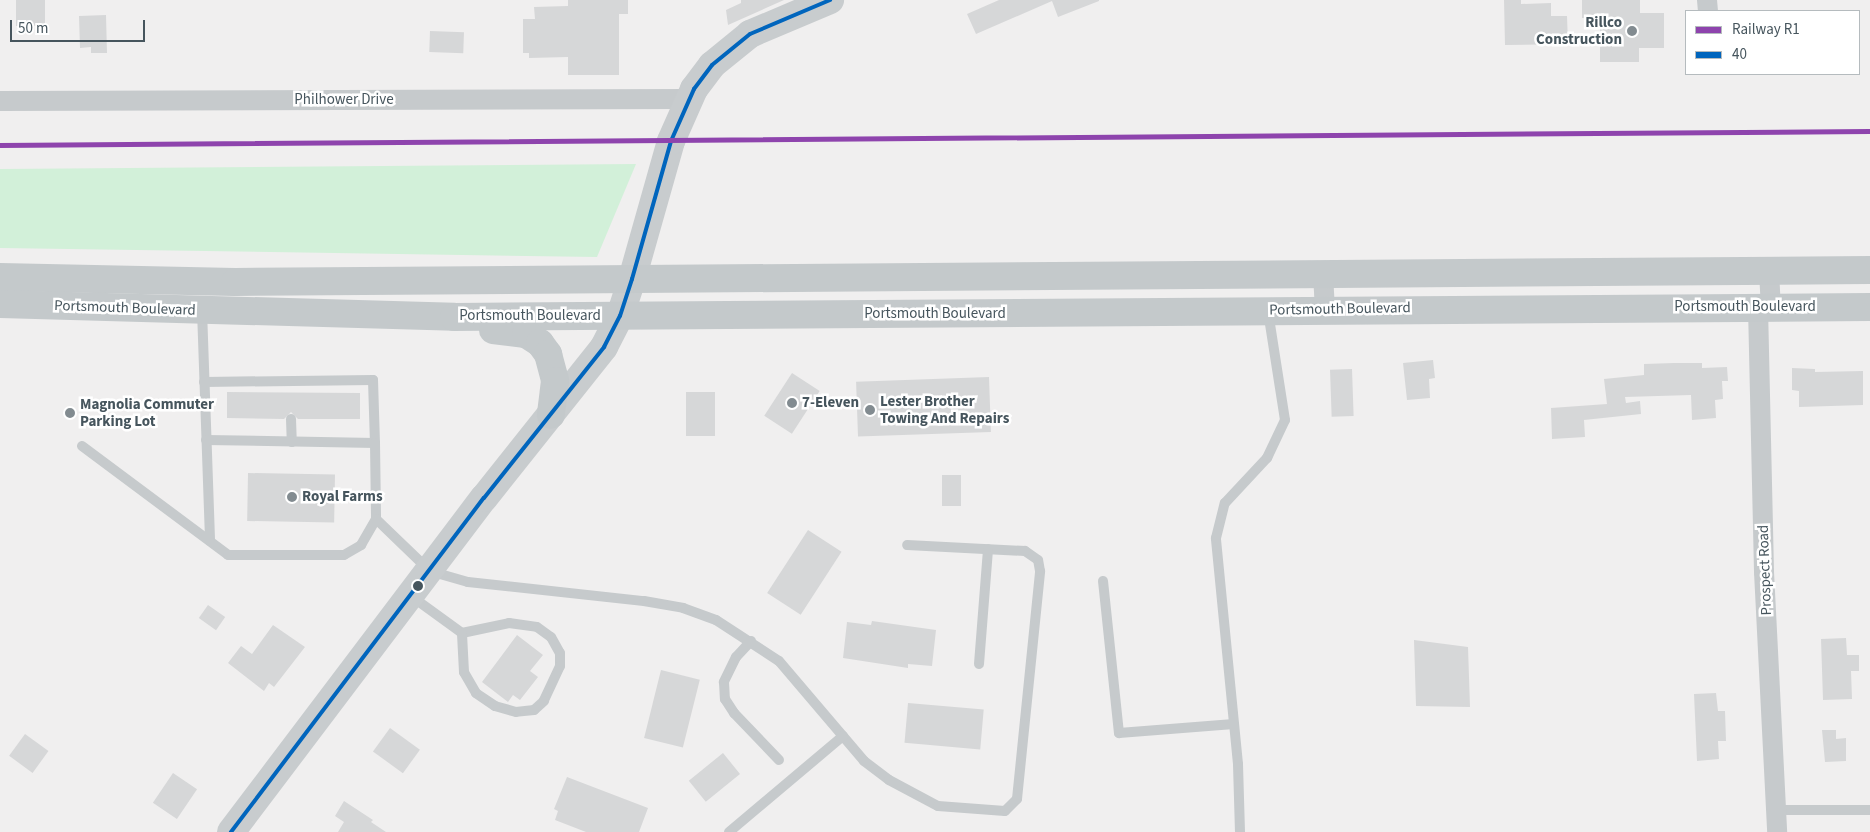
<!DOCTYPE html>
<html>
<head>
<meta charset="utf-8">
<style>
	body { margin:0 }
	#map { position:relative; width:1870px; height:832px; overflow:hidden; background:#f0efef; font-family:"Source Sans 3",sans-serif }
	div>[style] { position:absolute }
	.green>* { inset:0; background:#d2f0d9 }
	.building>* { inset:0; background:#d6d7d8; transform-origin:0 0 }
	.lane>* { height:10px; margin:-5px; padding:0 5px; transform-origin:5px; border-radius:5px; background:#c6cacc }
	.street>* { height:20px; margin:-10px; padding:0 10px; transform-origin:10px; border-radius:10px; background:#c6cacc }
	.secondary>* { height:28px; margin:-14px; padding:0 14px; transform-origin:14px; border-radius:14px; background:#c8ccce }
	.primary>* { height:28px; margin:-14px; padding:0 14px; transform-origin:14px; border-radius:14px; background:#c4c9cb }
	.bus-1>* { height:4px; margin:-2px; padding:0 2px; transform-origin:2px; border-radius:2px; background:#0065bd }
	.rail-1>* { height:5px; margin:-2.5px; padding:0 2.5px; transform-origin:2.5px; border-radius:2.5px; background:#8e44ad }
	.dots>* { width:14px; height:14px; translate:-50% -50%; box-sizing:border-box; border:2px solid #fff; border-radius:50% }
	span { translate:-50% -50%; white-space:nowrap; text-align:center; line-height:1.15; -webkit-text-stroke:5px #fff; paint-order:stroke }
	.poi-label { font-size:15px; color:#46555d; font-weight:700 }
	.right { translate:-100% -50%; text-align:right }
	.left { translate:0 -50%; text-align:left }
	.street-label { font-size:15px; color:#46555d }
	.legend { position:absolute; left:1685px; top:10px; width:175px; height:65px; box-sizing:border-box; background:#fff; border:1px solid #b5bbbe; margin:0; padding:6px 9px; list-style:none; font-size:15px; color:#46555d }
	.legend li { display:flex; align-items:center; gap:10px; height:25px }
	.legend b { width:25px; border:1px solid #b5bbbe }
	.scale { position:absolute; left:10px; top:20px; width:135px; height:22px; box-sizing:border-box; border:2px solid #46555d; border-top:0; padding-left:6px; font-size:15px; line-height:18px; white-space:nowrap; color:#46555d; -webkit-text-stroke:4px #fff; paint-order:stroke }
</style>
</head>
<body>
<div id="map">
	<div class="green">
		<div style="clip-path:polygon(636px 164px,597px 257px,0 248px,0 169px)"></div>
	</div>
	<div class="building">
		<div style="left:16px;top:0;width:29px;height:26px"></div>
		<div style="clip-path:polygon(568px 0,628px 0,628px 14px,619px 14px,619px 75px,568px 75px,568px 57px,529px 58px,529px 53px,523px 53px,523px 19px,535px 19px,534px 7px,568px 6px)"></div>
		<div style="clip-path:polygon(741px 0,784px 0,728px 25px,726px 10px,741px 3px)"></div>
		<div style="clip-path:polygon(999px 0,1099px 0,1099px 1px,1058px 17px,1052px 1px,976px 34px,967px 14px)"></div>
		<div style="clip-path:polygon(1504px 0,1521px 0,1521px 4px,1551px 3px,1551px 16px,1567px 16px,1568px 44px,1505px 45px)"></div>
		<div style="clip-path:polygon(1582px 0,1640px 0,1640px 13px,1664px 13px,1664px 48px,1639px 48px,1639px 62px,1600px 62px,1600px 18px,1582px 18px)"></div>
		<div style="clip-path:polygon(106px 15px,107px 53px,91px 53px,91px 47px,80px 48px,79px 16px)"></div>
		<div style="left:430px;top:31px;width:34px;height:21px;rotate:2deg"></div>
		<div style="clip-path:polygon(1433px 360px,1435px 378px,1429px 379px,1430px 398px,1407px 400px,1403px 363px)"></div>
		<div style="clip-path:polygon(1674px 363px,1702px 363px,1702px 368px,1727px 367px,1728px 381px,1722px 381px,1723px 399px,1715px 400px,1716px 418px,1692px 420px,1691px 395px,1625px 397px,1626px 403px,1640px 401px,1641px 414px,1584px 420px,1585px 437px,1552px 439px,1551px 408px,1607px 404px,1604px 379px,1644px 375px,1644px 364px)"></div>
		<div style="clip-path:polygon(1792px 368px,1815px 369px,1815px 372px,1863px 371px,1863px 405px,1799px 407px,1799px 391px,1792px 390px)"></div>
		<div style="left:1352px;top:369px;width:47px;height:22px;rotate:88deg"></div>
		<div style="left:792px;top:373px;width:33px;height:51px;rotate:33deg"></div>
		<div style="left:989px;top:377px;width:55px;height:133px;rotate:88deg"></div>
		<div style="clip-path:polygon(227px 392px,360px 393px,360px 419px,298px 419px,291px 412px,284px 419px,227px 418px)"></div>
		<div style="left:686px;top:392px;width:29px;height:44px"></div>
		<div style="left:248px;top:473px;width:87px;height:48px;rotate:1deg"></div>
		<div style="left:942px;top:475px;width:19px;height:31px"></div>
		<div style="left:808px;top:530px;width:40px;height:75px;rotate:33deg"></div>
		<div style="left:208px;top:605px;width:21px;height:16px;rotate:35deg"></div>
		<div style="clip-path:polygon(872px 621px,936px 630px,932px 666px,908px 664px,908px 668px,843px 658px,847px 622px,871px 625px)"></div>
		<div style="clip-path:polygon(273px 625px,305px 647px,274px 687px,269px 683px,264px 691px,228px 663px,241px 646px,252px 654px)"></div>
		<div style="clip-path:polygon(517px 635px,543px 655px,530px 671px,538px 677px,520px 700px,513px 695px,508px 702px,482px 682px)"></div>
		<div style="clip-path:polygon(1846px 638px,1847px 655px,1859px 655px,1859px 671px,1851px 671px,1852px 699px,1823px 700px,1821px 639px)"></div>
		<div style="clip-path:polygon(1414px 640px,1468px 647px,1470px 707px,1416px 706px)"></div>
		<div style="left:661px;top:670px;width:40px;height:70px;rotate:14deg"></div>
		<div style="clip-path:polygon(1716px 693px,1718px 711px,1725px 711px,1726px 741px,1718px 741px,1719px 759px,1697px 761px,1694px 694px)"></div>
		<div style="left:908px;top:703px;width:76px;height:40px;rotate:5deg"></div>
		<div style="left:390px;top:728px;width:37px;height:29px;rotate:36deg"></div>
		<div style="clip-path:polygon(1822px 730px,1836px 730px,1836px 739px,1846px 738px,1846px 761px,1825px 762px)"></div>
		<div style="left:25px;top:734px;width:29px;height:27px;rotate:36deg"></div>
		<div style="left:723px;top:753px;width:27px;height:44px;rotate:51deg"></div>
		<div style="left:173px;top:773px;width:29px;height:36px;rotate:34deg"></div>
		<div style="clip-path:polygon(567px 777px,648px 808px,639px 832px,586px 832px,555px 820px,558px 811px,554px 809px)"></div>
		<div style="clip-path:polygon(344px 801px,373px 820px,371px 822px,386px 832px,338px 832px,344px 822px,335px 816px)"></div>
	</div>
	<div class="lane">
		<div style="left:202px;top:310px;width:231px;rotate:88deg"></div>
		<div style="left:204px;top:382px;width:169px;rotate:-0.7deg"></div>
		<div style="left:373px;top:380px;width:63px;rotate:88.2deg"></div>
		<div style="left:291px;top:419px;width:23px;rotate:88deg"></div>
		<div style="left:206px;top:440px;width:169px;rotate:1deg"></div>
		<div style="left:375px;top:443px;width:76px;rotate:89.2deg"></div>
		<div style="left:82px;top:446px;width:182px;rotate:36.7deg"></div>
		<div style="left:228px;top:555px;width:116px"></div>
		<div style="left:344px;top:555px;width:20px;rotate:-30deg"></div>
		<div style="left:361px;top:545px;width:30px;rotate:-60deg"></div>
		<div style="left:376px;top:519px;width:74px;rotate:43.9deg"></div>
		<div style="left:429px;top:570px;width:12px;rotate:20deg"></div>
		<div style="left:440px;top:574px;width:29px;rotate:16deg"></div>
		<div style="left:468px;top:582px;width:177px;rotate:6.2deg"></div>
		<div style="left:644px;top:601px;width:40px;rotate:10deg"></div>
		<div style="left:683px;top:608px;width:35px;rotate:20deg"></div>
		<div style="left:716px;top:620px;width:75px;rotate:33.1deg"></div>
		<div style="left:779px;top:661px;width:131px;rotate:49.6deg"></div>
		<div style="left:864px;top:761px;width:31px;rotate:37deg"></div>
		<div style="left:889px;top:780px;width:55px;rotate:28deg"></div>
		<div style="left:938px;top:806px;width:67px;rotate:4.3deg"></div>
		<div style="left:1005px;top:811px;width:17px;rotate:-45deg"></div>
		<div style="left:1017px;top:799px;width:229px;rotate:-84.2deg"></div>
		<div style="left:1040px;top:571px;width:11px;rotate:-100deg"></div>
		<div style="left:1038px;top:560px;width:16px;rotate:-145deg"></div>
		<div style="left:1025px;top:551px;width:118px;rotate:-177.1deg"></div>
		<div style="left:1103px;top:581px;width:153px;rotate:84deg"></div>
		<div style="left:1119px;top:733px;width:115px;rotate:-4.5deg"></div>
		<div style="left:411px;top:596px;width:63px;rotate:36deg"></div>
		<div style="left:462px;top:633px;width:48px;rotate:-12deg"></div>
		<div style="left:509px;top:623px;width:28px;rotate:8deg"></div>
		<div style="left:537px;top:627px;width:17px;rotate:36deg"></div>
		<div style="left:551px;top:637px;width:18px;rotate:61deg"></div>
		<div style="left:560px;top:653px;width:13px;rotate:90deg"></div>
		<div style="left:560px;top:666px;width:38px;rotate:115deg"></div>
		<div style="left:544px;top:701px;width:13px;rotate:138deg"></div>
		<div style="left:534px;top:710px;width:18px;rotate:174deg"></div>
		<div style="left:516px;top:712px;width:22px;rotate:-164deg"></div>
		<div style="left:495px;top:706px;width:23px;rotate:-146deg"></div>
		<div style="left:476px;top:693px;width:24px;rotate:-120deg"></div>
		<div style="left:464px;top:672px;width:39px;rotate:-93deg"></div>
		<div style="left:751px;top:641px;width:22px;rotate:133deg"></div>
		<div style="left:736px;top:657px;width:28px;rotate:116deg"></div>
		<div style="left:724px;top:682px;width:17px;rotate:87deg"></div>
		<div style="left:725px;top:699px;width:17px;rotate:57deg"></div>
		<div style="left:734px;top:713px;width:65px;rotate:46.2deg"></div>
		<div style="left:979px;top:664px;width:115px;rotate:-85.5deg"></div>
		<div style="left:1776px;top:810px;width:94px"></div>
		<div style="left:729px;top:832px;width:149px;rotate:-40.1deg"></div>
		<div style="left:1240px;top:832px;width:68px;rotate:-91.7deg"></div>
		<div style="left:1238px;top:764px;width:227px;rotate:-95.6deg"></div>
		<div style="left:1216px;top:538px;width:36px;rotate:-76deg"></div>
		<div style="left:1225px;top:503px;width:62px;rotate:-47deg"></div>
		<div style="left:1267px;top:458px;width:42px;rotate:-64.7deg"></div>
		<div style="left:1285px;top:420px;width:109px;rotate:-98.9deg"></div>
	</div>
	<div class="street">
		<div style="left:1707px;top:0;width:11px;rotate:85deg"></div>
		<div style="left:0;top:101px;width:689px;rotate:-0.17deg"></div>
		<div style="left:1769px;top:271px;width:36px;rotate:87deg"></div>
		<div style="left:1323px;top:273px;width:37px;rotate:87deg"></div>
		<div style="left:1758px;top:307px;width:265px;rotate:88.7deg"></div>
		<div style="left:1764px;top:572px;width:260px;rotate:87.1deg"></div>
	</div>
	<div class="secondary">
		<div style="left:231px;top:832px;width:419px;rotate:-52.9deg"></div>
		<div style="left:484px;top:498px;width:193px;rotate:-51.5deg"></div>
		<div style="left:604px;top:347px;width:35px;rotate:-63deg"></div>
		<div style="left:620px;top:316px;width:39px;rotate:-72deg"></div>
		<div style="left:632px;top:279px;width:143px;rotate:-74.2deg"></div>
		<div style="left:671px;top:141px;width:57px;rotate:-66.1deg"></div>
		<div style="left:694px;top:89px;width:30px;rotate:-53deg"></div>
		<div style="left:712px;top:65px;width:49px;rotate:-39.2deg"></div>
		<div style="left:750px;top:34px;width:87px;rotate:-23deg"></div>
	</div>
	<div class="primary">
		<div style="left:0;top:277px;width:235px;rotate:1.2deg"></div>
		<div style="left:235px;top:282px;width:1635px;rotate:-0.42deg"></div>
		<div style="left:0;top:304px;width:454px;rotate:1.6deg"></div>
		<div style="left:454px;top:317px;width:1416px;rotate:-0.4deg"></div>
		<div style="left:493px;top:330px;width:33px;rotate:7deg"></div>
		<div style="left:526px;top:334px;width:17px;rotate:33deg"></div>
		<div style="left:540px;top:343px;width:14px;rotate:54deg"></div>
		<div style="left:548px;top:354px;width:28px;rotate:75deg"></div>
		<div style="left:555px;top:381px;width:34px;rotate:97deg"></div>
	</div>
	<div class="bus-1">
		<div style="left:231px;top:832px;width:419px;rotate:-52.9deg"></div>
		<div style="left:484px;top:498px;width:193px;rotate:-51.5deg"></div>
		<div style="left:604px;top:347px;width:35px;rotate:-63deg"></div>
		<div style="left:620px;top:316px;width:39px;rotate:-72deg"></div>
		<div style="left:632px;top:279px;width:143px;rotate:-74.2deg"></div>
		<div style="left:671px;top:141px;width:57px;rotate:-66.1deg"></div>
		<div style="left:694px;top:89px;width:30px;rotate:-53deg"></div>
		<div style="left:712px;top:65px;width:49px;rotate:-39.2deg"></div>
		<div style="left:750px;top:34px;width:87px;rotate:-23deg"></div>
	</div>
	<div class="rail-1">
		<div style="left:0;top:145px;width:1870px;rotate:-0.43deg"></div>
	</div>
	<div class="dots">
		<div style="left:1632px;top:31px;background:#828b90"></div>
		<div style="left:792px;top:403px;background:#828b90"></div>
		<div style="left:870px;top:410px;background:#828b90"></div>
		<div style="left:70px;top:413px;background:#828b90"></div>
		<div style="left:292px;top:497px;background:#828b90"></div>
		<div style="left:418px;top:586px;background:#46555d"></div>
	</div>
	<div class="poi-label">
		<span class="right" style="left:1622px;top:31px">Rillco<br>Construction</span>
		<span class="left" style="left:880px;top:410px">Lester Brother<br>Towing And Repairs</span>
		<span class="left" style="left:802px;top:403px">7-Eleven</span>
		<span class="left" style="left:80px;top:413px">Magnolia Commuter<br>Parking Lot</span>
		<span class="left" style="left:302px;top:497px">Royal Farms</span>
	</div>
	<div class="street-label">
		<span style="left:344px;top:100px">Philhower Drive</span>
		<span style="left:1745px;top:307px">Portsmouth Boulevard</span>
		<span style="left:125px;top:308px;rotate:2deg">Portsmouth Boulevard</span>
		<span style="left:1340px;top:309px;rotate:-1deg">Portsmouth Boulevard</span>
		<span style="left:935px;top:314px">Portsmouth Boulevard</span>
		<span style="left:530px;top:316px">Portsmouth Boulevard</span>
		<span style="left:1765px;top:570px;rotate:-92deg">Prospect Road</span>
	</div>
	<ul class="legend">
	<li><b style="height:6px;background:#8e44ad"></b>Railway R1</li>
	<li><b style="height:6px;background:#0065bd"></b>40</li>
	</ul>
	<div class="scale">50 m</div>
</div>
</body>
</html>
